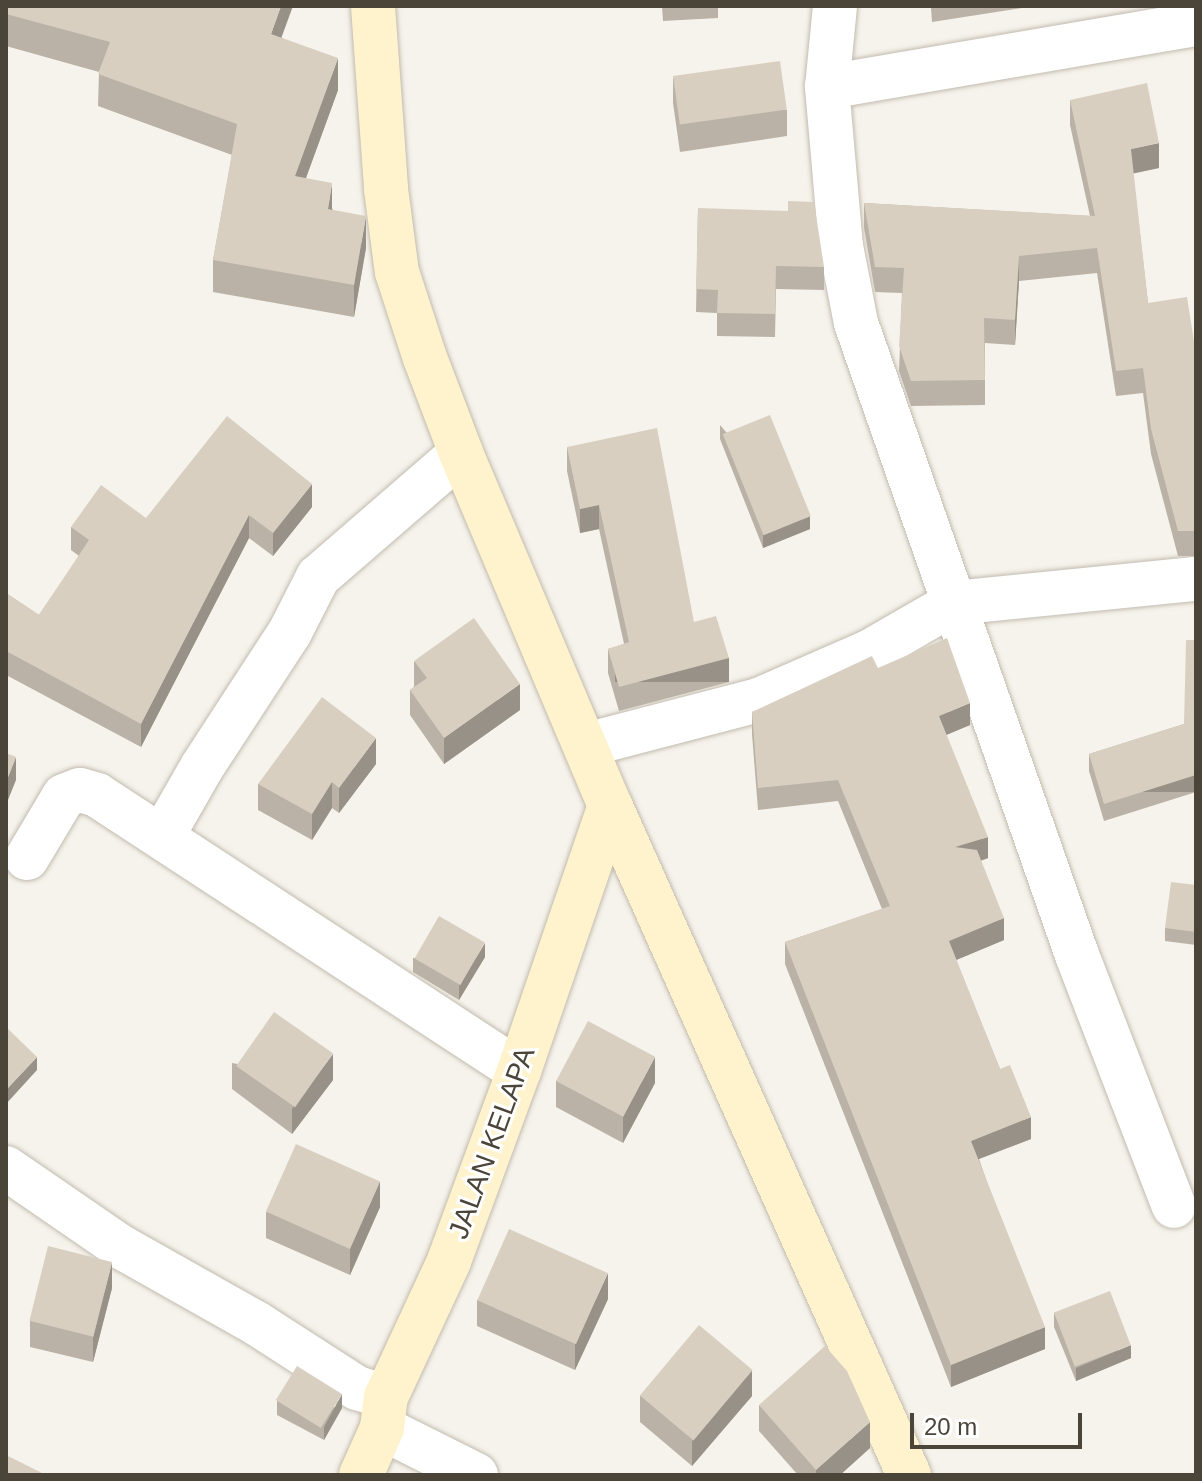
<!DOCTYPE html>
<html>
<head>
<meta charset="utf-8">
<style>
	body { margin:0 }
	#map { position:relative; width:1202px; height:1481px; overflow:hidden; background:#f6f3ec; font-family:Helvetica,sans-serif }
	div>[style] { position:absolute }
	.roads { filter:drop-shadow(0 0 2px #c2bbae) drop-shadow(0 0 2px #c2bbae) }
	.street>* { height:44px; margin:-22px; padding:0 22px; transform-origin:22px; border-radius:22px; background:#fff }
	.secondary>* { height:44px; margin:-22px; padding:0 22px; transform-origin:22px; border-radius:22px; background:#fff3cd }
	.wall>* { inset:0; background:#bab2a6 }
	.shaded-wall>* { inset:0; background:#979187; transform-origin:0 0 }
	.building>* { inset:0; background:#d8cfc1; transform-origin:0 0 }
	span { translate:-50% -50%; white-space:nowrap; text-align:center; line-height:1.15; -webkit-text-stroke:6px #fff; paint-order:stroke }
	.street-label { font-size:28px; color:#4b4439 }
	.frame { position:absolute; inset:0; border:8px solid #4b4439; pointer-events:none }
	.scale { position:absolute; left:910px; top:1413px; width:172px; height:36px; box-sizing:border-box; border:4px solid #4b4439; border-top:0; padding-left:10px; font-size:24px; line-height:28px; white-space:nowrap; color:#4b4439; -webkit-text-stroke:6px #fff; paint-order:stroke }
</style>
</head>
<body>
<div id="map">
	<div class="roads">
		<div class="street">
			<div style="left:835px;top:6px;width:81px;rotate:95.6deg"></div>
			<div style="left:827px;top:87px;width:160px;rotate:85deg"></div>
			<div style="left:841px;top:246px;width:78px;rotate:79deg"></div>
			<div style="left:856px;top:323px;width:670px;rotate:70.73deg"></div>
			<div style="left:1077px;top:955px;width:269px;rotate:68.9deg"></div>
			<div style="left:827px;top:87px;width:374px;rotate:-9.7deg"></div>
			<div style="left:586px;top:745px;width:179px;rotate:-14.6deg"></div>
			<div style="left:759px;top:700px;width:120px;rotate:-23.6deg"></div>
			<div style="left:869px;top:652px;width:98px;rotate:-30deg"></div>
			<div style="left:954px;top:603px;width:243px;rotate:-5.7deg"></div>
			<div style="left:163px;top:835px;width:78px;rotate:-60.2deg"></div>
			<div style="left:202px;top:767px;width:161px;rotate:-56.9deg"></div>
			<div style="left:290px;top:632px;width:62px;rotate:-63deg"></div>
			<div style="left:318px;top:577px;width:189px;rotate:-40.9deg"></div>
			<div style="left:27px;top:858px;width:72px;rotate:-59.2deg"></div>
			<div style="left:64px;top:796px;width:17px;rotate:-21deg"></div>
			<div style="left:80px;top:790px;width:18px;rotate:16deg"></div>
			<div style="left:97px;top:795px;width:504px;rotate:33.19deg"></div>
			<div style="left:6px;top:1168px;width:140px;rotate:34.5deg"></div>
			<div style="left:121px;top:1247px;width:155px;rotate:29.4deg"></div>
			<div style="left:256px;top:1323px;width:120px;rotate:32.8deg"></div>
			<div style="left:357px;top:1388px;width:30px;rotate:17deg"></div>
			<div style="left:382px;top:1428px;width:105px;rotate:26.6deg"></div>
		</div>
		<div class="secondary">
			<div style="left:373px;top:6px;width:183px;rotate:85.9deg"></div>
			<div style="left:386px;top:189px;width:84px;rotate:82.5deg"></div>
			<div style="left:397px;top:272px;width:90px;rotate:72deg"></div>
			<div style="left:425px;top:358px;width:102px;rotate:69.2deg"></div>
			<div style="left:461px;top:453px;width:382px;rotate:67.1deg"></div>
			<div style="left:610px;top:805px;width:734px;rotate:65.95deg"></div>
			<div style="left:361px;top:1475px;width:51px;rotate:-65.9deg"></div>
			<div style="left:382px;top:1428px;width:31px;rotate:-83deg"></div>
			<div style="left:386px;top:1397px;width:150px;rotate:-65.1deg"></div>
			<div style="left:449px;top:1261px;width:202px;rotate:-69.8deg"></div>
			<div style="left:519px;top:1071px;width:281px;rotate:-71.1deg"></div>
		</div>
	</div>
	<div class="wall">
		<div style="clip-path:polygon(6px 6px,281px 37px,338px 90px,306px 178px,366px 248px,354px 317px,213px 292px,213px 260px,232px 155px,98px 106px,99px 72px,6px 46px)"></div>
		<div style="clip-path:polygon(662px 6px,718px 6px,718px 18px,663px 21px)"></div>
		<div style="clip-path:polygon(926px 6px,1022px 6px,1022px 8px,932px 22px,931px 8px,927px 8px)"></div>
		<div style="clip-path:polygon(673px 78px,787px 110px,787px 136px,680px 152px,673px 103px)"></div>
		<div style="clip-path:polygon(1070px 100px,1159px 168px,1133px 173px,1148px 303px,1196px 354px,1196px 556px,1178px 556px,1151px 454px,1143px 393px,1116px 396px,1097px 273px,1019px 281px,1015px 345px,985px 343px,985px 405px,911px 406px,899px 371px,902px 293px,875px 292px,864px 228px,864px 203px,1090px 216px,1070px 125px)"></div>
		<div style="clip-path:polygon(698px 208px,824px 267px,824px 290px,776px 289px,775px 337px,717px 336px,717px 313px,696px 312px)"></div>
		<div style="clip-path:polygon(720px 425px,810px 529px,763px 548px,720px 439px)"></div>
		<div style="clip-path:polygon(567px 447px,694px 622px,729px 682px,619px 711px,608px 673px,608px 649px,624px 644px,599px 529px,580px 533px,567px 471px)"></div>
		<div style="clip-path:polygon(312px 507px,273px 556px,249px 538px,141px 747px,8px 676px,6px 593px,39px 615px,79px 556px,71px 550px,71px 527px,146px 518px)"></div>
		<div style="clip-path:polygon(1196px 640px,1196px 792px,1104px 821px,1089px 771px,1089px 754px,1184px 724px)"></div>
		<div style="clip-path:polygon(414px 661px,520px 710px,444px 764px,410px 715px,410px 690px,414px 687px)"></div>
		<div style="clip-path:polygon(878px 668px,970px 725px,946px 735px,988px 858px,981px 861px,1004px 940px,956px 960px,1000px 1069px,1031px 1139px,979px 1159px,1045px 1349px,951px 1387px,785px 964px,785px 942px,882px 909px,838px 801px,758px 810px,752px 734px,752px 712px)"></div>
		<div style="clip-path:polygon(376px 764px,339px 813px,332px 808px,312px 840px,258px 810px,258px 784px)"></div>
		<div style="clip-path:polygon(1196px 885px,1196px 945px,1165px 941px,1165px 928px)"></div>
		<div style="clip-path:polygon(485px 957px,459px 1000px,413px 972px,413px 958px)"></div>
		<div style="clip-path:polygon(232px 1063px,333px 1080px,292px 1134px,232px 1089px)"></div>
		<div style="clip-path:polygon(556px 1081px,655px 1083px,623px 1143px,556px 1107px)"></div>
		<div style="clip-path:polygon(380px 1207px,350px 1275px,266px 1238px,266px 1212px)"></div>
		<div style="clip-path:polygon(112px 1288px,93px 1362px,30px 1347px,30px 1321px)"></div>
		<div style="clip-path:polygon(608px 1299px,575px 1370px,477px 1326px,477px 1300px)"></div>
		<div style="clip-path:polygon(1054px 1313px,1131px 1358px,1076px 1381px,1054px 1327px)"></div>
		<div style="clip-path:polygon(640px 1396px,752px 1396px,692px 1466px,640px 1422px)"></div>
		<div style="clip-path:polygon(277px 1401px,342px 1408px,324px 1440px,277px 1415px)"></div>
		<div style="clip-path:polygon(759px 1405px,870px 1448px,840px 1475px,798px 1475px,759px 1431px)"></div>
	</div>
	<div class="shaded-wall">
		<div style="clip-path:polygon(281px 6px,293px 6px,271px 66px,271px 34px)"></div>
		<div style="clip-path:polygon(338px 58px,338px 90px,295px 208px,295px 176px)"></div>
		<div style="clip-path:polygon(1159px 143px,1159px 168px,1131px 174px,1131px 149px)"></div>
		<div style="clip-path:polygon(332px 183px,332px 215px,328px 209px)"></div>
		<div style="clip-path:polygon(366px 216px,366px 248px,354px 317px,354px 285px)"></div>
		<div style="clip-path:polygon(1019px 256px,1019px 281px,1015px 345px,1015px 320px)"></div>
		<div style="clip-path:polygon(312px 484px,312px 507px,273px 556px,273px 533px)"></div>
		<div style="clip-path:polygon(599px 505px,599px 529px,580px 533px,580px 509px)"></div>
		<div style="clip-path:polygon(249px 515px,249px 538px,141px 747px,141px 724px)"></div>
		<div style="clip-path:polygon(810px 516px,810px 529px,763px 548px,763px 535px)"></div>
		<div style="clip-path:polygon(8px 652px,8px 676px,6px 679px,6px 656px)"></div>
		<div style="left:729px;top:658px;width:24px;height:114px;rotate:90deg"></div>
		<div style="clip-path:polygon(520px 684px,520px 710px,444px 764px,444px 738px)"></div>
		<div style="clip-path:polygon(970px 703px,970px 725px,939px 738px,939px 716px)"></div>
		<div style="clip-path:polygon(376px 738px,376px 764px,339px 813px,339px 788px)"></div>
		<div style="clip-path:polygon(16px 757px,16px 780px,6px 805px,6px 782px)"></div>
		<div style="left:1196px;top:775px;width:17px;height:96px;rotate:90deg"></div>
		<div style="clip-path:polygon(332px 782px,332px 808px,312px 840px,312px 814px)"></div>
		<div style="clip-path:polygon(988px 837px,988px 858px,955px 869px,955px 847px)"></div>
		<div style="clip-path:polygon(1004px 918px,1004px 940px,949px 963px,949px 941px)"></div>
		<div style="clip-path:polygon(485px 943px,485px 957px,459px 1000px,459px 986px)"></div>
		<div style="clip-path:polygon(333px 1054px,333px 1080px,292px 1134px,292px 1109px)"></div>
		<div style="clip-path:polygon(37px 1057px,37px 1070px,6px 1104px,6px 1090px)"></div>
		<div style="clip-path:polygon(655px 1057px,655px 1083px,623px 1143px,623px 1117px)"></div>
		<div style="clip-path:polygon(1031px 1117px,1031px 1139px,971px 1162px,971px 1141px)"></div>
		<div style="clip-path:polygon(380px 1181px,380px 1207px,350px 1275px,350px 1249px)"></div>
		<div style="clip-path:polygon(112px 1262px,112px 1288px,93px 1362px,93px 1337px)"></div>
		<div style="clip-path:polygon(608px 1273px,608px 1299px,575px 1370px,575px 1344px)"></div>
		<div style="clip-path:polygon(1045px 1327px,1045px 1349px,951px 1387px,951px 1365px)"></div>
		<div style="clip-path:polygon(1131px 1345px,1131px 1358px,1076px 1381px,1076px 1368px)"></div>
		<div style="clip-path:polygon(752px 1370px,752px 1396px,692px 1466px,692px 1441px)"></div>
		<div style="clip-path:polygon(342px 1394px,342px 1408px,324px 1440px,324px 1427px)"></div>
		<div style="clip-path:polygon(870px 1422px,870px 1448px,840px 1475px,816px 1475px,816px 1470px)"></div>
	</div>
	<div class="building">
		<div style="clip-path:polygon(6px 6px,281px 6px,271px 34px,338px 58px,295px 176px,332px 183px,328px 209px,366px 216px,354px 285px,213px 260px,237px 124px,98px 74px,110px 42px,6px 14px)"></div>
		<div style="left:780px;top:61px;width:49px;height:108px;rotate:82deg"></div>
		<div style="clip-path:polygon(1147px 83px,1159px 143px,1131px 149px,1148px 303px,1187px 297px,1196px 354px,1196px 531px,1178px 531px,1151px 429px,1143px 368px,1116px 371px,1097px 248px,1019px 256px,1015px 320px,984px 318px,985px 380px,911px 381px,899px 346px,904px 268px,875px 267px,864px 203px,1095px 216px,1070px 100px)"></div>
		<div style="clip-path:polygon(788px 201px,814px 202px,824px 267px,776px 266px,775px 314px,717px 313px,718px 290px,696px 289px,698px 208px,788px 211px)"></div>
		<div style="left:770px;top:415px;width:109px;height:51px;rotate:68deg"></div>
		<div style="clip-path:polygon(227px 416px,312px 484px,273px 533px,249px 515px,141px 724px,8px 652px,6px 656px,6px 593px,39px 615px,89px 540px,71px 527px,101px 485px,146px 518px)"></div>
		<div style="clip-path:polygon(657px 428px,694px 622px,716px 616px,729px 658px,619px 687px,608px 649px,629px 642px,599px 505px,580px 509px,567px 447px)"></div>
		<div style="clip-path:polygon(474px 618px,520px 684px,444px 738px,410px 690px,427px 678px,414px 661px)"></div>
		<div style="clip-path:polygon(947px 638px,970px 703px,939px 716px,988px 837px,955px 847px,977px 850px,1004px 918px,949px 941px,1000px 1069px,1010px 1065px,1031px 1117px,971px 1141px,1045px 1327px,951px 1365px,785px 942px,890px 906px,838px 780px,758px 788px,752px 712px,872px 656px,878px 668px)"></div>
		<div style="clip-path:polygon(1186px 640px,1196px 640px,1196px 775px,1104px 804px,1089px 754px,1184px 724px)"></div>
		<div style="clip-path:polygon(322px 697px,376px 738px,339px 788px,332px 782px,312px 814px,258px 784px)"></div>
		<div style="clip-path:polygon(6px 753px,16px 757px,6px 782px)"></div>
		<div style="clip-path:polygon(1171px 882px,1196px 885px,1196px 932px,1165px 928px)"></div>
		<div style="left:439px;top:916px;width:53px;height:49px;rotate:30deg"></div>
		<div style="left:274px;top:1012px;width:72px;height:66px;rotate:35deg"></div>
		<div style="left:588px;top:1021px;width:76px;height:68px;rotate:28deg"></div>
		<div style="clip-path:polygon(6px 1027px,37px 1057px,6px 1090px)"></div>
		<div style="left:296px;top:1144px;width:92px;height:74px;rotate:24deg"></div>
		<div style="left:509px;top:1229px;width:108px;height:78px;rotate:24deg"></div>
		<div style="left:48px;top:1246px;width:66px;height:77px;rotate:14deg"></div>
		<div style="left:1110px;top:1291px;width:58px;height:60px;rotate:69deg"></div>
		<div style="left:699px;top:1325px;width:70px;height:92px;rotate:40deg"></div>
		<div style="clip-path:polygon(825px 1346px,847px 1371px,870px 1422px,816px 1470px,759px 1405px)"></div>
		<div style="left:297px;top:1366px;width:53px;height:40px;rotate:32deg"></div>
		<div style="clip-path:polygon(6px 1455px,46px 1475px,6px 1475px)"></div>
	</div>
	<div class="street-label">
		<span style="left:492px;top:1143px;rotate:-70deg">JALAN KELAPA</span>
	</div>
	<div class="frame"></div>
	<div class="scale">20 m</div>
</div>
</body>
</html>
